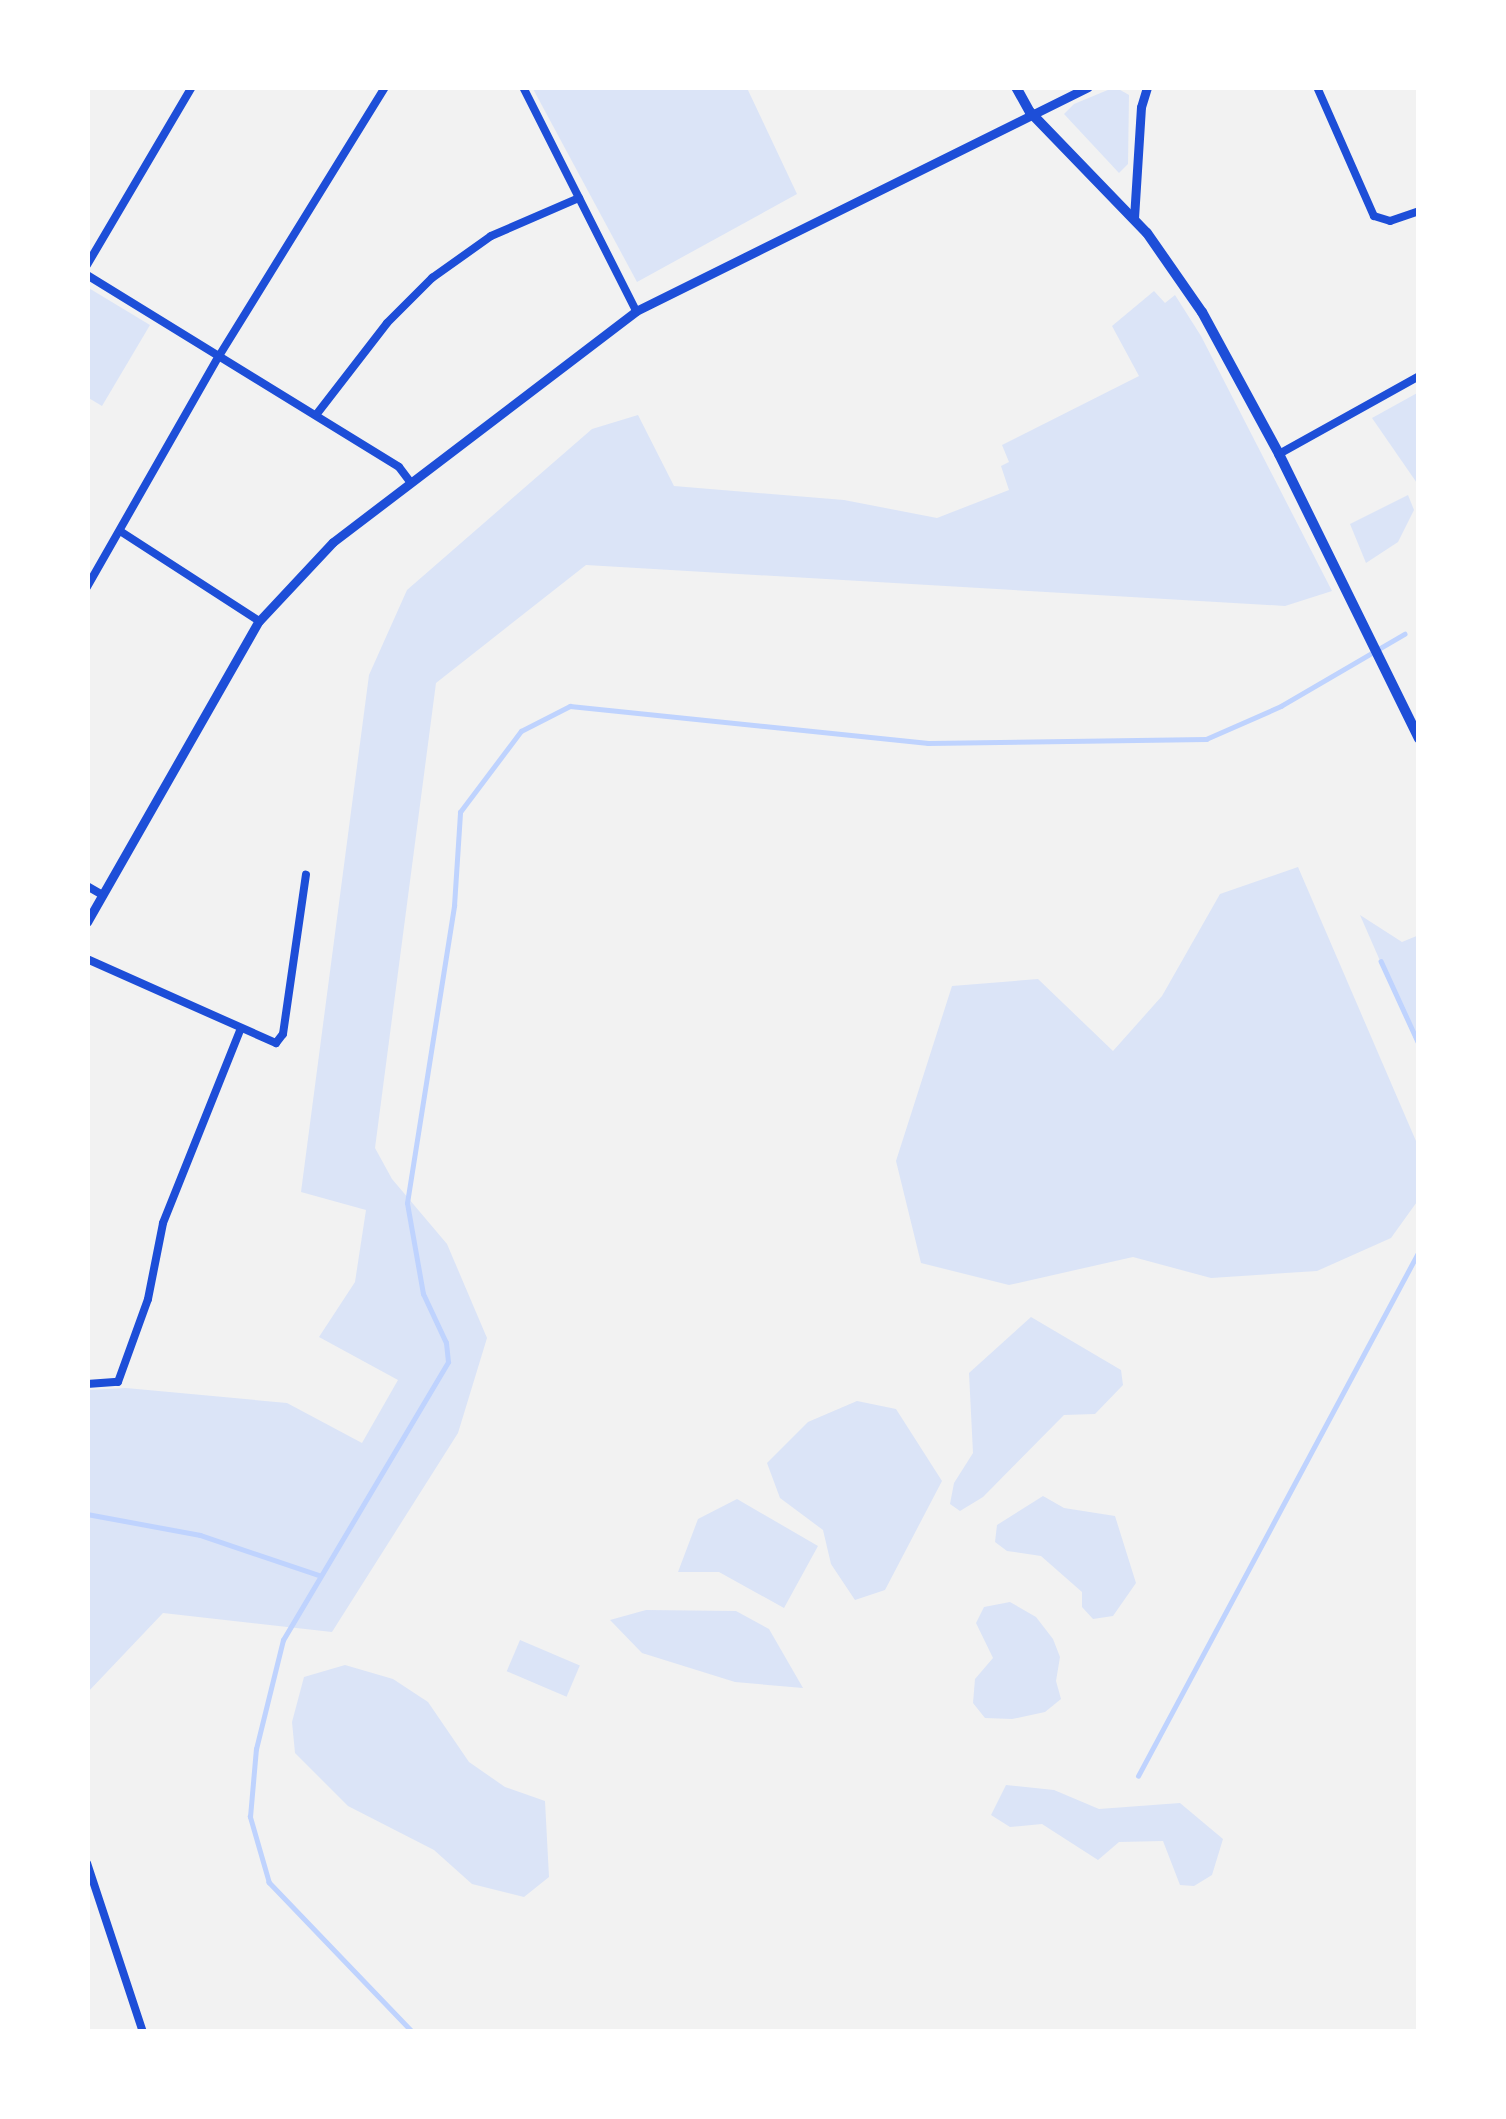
<!DOCTYPE html>
<html>
<head>
<meta charset="utf-8">
<style>
	body { margin:0 }
	#map { position:relative; width:1506px; height:2119px; overflow:hidden; background:#f2f2f2; font-family:Helvetica,sans-serif }
	div>[style] { position:absolute }
	.green>* { inset:0; background:#dbe4f7; transform-origin:0 0 }
	.stream>* { height:4.5px; margin:-2.25px; padding:0 2.25px; transform-origin:2.25px; border-radius:2.25px; background:#bfd3fe }
	.minor>* { height:8px; margin:-4px; padding:0 4px; transform-origin:4px; border-radius:4px; background:#1d4ed8 }
	.tertiary>* { height:9px; margin:-4.5px; padding:0 4.5px; transform-origin:4.5px; border-radius:4.5px; background:#1d4ed8 }
	.secondary>* { height:10px; margin:-5px; padding:0 5px; transform-origin:5px; border-radius:5px; background:#1d4ed8 }
	span { translate:-50% -50%; white-space:nowrap; text-align:center; line-height:1.15; -webkit-text-stroke:12px #fff; paint-order:stroke }
	.frame { position:absolute; inset:0; border:90px solid #fff; pointer-events:none }
</style>
</head>
<body>
<div id="map">
	<div class="green">
		<div style="clip-path:polygon(532px 87px,747px 88px,797px 194px,637px 282px)"></div>
		<div style="clip-path:polygon(1115px 87px,1129px 95px,1128px 164px,1119px 173px,1064px 114px,1074px 104px)"></div>
		<div style="clip-path:polygon(87px 287px,150px 325px,102px 406px,87px 397px)"></div>
		<div style="clip-path:polygon(1154px 291px,1165px 303px,1175px 295px,1201px 336px,1332px 591px,1285px 606px,586px 565px,436px 683px,375px 1148px,392px 1179px,447px 1244px,487px 1338px,458px 1433px,332px 1632px,163px 1613px,87px 1693px,87px 1390px,126px 1388px,287px 1403px,362px 1443px,398px 1380px,319px 1337px,355px 1282px,366px 1210px,301px 1192px,369px 675px,407px 590px,592px 429px,638px 415px,674px 486px,844px 500px,937px 518px,1009px 490px,1001px 466px,1009px 462px,1002px 445px,1139px 376px,1112px 326px)"></div>
		<div style="clip-path:polygon(1419px 392px,1419px 486px,1372px 418px)"></div>
		<div style="clip-path:polygon(1408px 495px,1414px 510px,1398px 542px,1366px 563px,1350px 524px)"></div>
		<div style="clip-path:polygon(1298px 867px,1419px 1148px,1419px 1199px,1391px 1238px,1317px 1271px,1211px 1278px,1133px 1257px,1009px 1285px,921px 1263px,896px 1161px,952px 986px,1038px 979px,1113px 1051px,1162px 996px,1220px 894px)"></div>
		<div style="clip-path:polygon(1360px 915px,1402px 942px,1419px 935px,1419px 1050px)"></div>
		<div style="clip-path:polygon(1031px 1317px,1121px 1370px,1123px 1385px,1095px 1414px,1064px 1415px,983px 1497px,960px 1511px,950px 1504px,954px 1483px,973px 1453px,969px 1373px)"></div>
		<div style="clip-path:polygon(857px 1401px,896px 1409px,942px 1481px,885px 1590px,855px 1600px,831px 1564px,823px 1530px,780px 1498px,767px 1463px,808px 1422px)"></div>
		<div style="clip-path:polygon(1043px 1496px,1064px 1508px,1115px 1516px,1136px 1583px,1113px 1616px,1093px 1619px,1082px 1607px,1082px 1592px,1041px 1556px,1007px 1551px,995px 1542px,997px 1525px)"></div>
		<div style="clip-path:polygon(737px 1499px,818px 1546px,784px 1608px,719px 1572px,678px 1572px,698px 1519px)"></div>
		<div style="clip-path:polygon(1010px 1602px,1036px 1617px,1053px 1639px,1060px 1657px,1056px 1681px,1061px 1699px,1045px 1712px,1012px 1719px,985px 1718px,973px 1703px,975px 1679px,993px 1658px,976px 1623px,984px 1607px)"></div>
		<div style="clip-path:polygon(646px 1610px,736px 1611px,769px 1629px,803px 1688px,735px 1682px,642px 1653px,610px 1620px)"></div>
		<div style="left:520px;top:1640px;width:65px;height:34px;rotate:23deg"></div>
		<div style="clip-path:polygon(345px 1665px,393px 1679px,428px 1702px,469px 1762px,505px 1787px,545px 1801px,549px 1877px,524px 1897px,472px 1884px,434px 1850px,348px 1806px,295px 1753px,292px 1722px,304px 1677px)"></div>
		<div style="clip-path:polygon(1006px 1785px,1054px 1790px,1099px 1809px,1180px 1803px,1223px 1839px,1212px 1875px,1194px 1886px,1180px 1885px,1163px 1841px,1119px 1842px,1098px 1860px,1042px 1824px,1010px 1827px,991px 1815px)"></div>
	</div>
	<div class="stream">
		<div style="left:1381px;top:961px;width:91px;rotate:65.4deg"></div>
		<div style="left:87px;top:1514px;width:115px;rotate:10.5deg"></div>
		<div style="left:200px;top:1535px;width:126px;rotate:18.6deg"></div>
		<div style="left:1138px;top:1776px;width:595px;rotate:-61.84deg"></div>
		<div style="left:412px;top:2032px;width:207px;rotate:-133.8deg"></div>
		<div style="left:269px;top:1883px;width:69px;rotate:-106.1deg"></div>
		<div style="left:250px;top:1817px;width:68px;rotate:-85deg"></div>
		<div style="left:256px;top:1749px;width:112px;rotate:-76.1deg"></div>
		<div style="left:283px;top:1640px;width:323px;rotate:-59.3deg"></div>
		<div style="left:448px;top:1362px;width:19px;rotate:-96deg"></div>
		<div style="left:446px;top:1343px;width:54px;rotate:-115.1deg"></div>
		<div style="left:423px;top:1294px;width:92px;rotate:-100deg"></div>
		<div style="left:407px;top:1203px;width:301px;rotate:-81deg"></div>
		<div style="left:454px;top:906px;width:94px;rotate:-86.3deg"></div>
		<div style="left:460px;top:812px;width:101px;rotate:-53deg"></div>
		<div style="left:521px;top:731px;width:55px;rotate:-27deg"></div>
		<div style="left:570px;top:706px;width:360px;rotate:5.9deg"></div>
		<div style="left:928px;top:743px;width:278px;rotate:-0.8deg"></div>
		<div style="left:1206px;top:739px;width:82px;rotate:-23.7deg"></div>
		<div style="left:1281px;top:706px;width:143px;rotate:-30.3deg"></div>
	</div>
	<div class="minor">
		<div style="left:523px;top:87px;width:251px;rotate:63.2deg"></div>
		<div style="left:1317px;top:87px;width:141px;rotate:66.2deg"></div>
		<div style="left:1374px;top:216px;width:17px;rotate:17deg"></div>
		<div style="left:1390px;top:221px;width:31px;rotate:-19deg"></div>
		<div style="left:87px;top:265px;width:207px;rotate:-59.5deg"></div>
		<div style="left:87px;top:275px;width:366px;rotate:31.6deg"></div>
		<div style="left:399px;top:467px;width:20px;rotate:53deg"></div>
		<div style="left:316px;top:415px;width:116px;rotate:-52.3deg"></div>
		<div style="left:387px;top:323px;width:64px;rotate:-45deg"></div>
		<div style="left:432px;top:278px;width:72px;rotate:-35.4deg"></div>
		<div style="left:491px;top:236px;width:96px;rotate:-23.4deg"></div>
		<div style="left:1279px;top:454px;width:160px;rotate:-29.1deg"></div>
		<div style="left:120px;top:531px;width:166px;rotate:32.9deg"></div>
		<div style="left:87px;top:587px;width:266px;rotate:-60.3deg"></div>
		<div style="left:219px;top:356px;width:316px;rotate:-58.3deg"></div>
		<div style="left:87px;top:886px;width:16px;rotate:30deg"></div>
		<div style="left:87px;top:959px;width:207px;rotate:24deg"></div>
		<div style="left:276px;top:1043px;width:11px;rotate:-52deg"></div>
		<div style="left:283px;top:1034px;width:161px;rotate:-81.8deg"></div>
		<div style="left:87px;top:1384px;width:31px;rotate:-4deg"></div>
		<div style="left:118px;top:1382px;width:88px;rotate:-70.1deg"></div>
		<div style="left:148px;top:1299px;width:77px;rotate:-78.8deg"></div>
		<div style="left:163px;top:1223px;width:208px;rotate:-68.2deg"></div>
		<div style="left:87px;top:1863px;width:178px;rotate:71.7deg"></div>
	</div>
	<div class="tertiary">
		<div style="left:1134px;top:218px;width:111px;rotate:-86.4deg"></div>
		<div style="left:1141px;top:107px;width:21px;rotate:-73deg"></div>
		<div style="left:87px;top:922px;width:347px;rotate:-60.3deg"></div>
		<div style="left:259px;top:621px;width:108px;rotate:-46.9deg"></div>
		<div style="left:333px;top:542px;width:381px;rotate:-37.3deg"></div>
		<div style="left:636px;top:311px;width:504px;rotate:-26.36deg"></div>
	</div>
	<div class="secondary">
		<div style="left:1016px;top:87px;width:29px;rotate:61deg"></div>
		<div style="left:1030px;top:112px;width:168px;rotate:46deg"></div>
		<div style="left:1147px;top:233px;width:96px;rotate:55.2deg"></div>
		<div style="left:1202px;top:312px;width:162px;rotate:61.5deg"></div>
		<div style="left:1279px;top:454px;width:317px;rotate:63.8deg"></div>
	</div>
	<div class="frame"></div>
</div>
</body>
</html>
